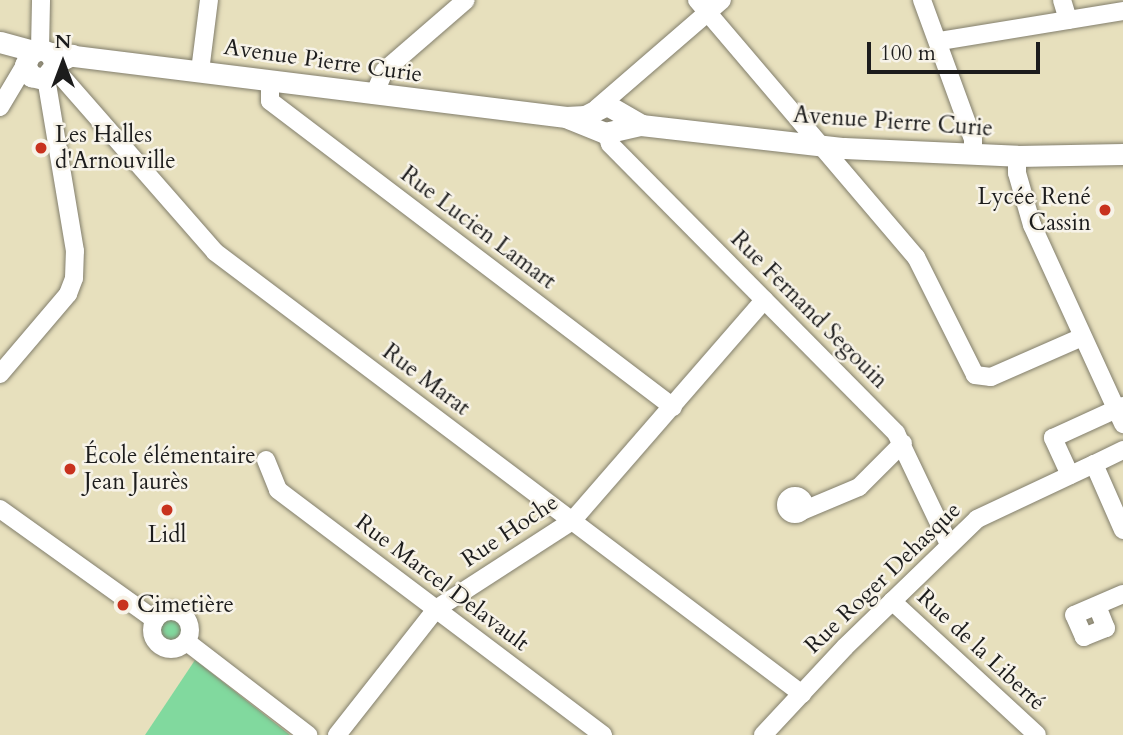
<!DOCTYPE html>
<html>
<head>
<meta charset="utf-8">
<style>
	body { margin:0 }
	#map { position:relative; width:1123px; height:735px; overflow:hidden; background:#e7e0bd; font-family:Cardo,serif }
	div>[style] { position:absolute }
	.green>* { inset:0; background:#81d99e }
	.round { border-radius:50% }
	.roads { filter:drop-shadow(0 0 2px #827e6c) drop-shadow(0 0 2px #827e6c) }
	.minor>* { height:18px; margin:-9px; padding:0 9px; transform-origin:9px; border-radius:9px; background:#fff }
	.minor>.ring { margin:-9px; padding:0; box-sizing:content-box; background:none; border:18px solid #fff; border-radius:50% }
	.major>* { height:21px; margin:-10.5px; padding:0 10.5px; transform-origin:10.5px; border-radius:10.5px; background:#fff }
	.dots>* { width:19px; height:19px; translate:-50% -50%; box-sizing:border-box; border:4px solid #f7f3e8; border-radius:50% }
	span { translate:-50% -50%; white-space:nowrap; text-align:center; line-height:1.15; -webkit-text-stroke:5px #f7f3e8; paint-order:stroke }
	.street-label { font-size:23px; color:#1c1c1c }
	.poi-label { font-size:23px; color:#1c1c1c }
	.left { translate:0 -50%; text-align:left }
	.right { translate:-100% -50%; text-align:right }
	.north { position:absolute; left:28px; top:28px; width:70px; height:70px; -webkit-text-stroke:5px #f7f3e8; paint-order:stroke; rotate:0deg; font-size:19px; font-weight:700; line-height:28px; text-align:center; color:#1c1c1c }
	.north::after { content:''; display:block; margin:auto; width:24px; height:32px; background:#1c1c1c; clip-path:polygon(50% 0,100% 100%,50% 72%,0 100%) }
	.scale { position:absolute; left:867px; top:42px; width:173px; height:32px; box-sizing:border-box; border:4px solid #1c1c1c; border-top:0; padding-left:9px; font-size:21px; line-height:24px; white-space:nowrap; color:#1c1c1c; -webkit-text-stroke:5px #f7f3e8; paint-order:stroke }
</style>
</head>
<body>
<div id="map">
	<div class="green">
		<div class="round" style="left:160px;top:619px;width:22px;height:22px"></div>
		<div style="clip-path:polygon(195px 660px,290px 735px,145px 735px)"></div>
	</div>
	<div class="roads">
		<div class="minor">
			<div style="left:697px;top:0;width:338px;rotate:49.6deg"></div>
			<div style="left:916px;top:257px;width:132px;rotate:63.4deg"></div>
			<div style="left:975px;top:375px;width:16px;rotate:7deg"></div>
			<div style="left:991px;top:377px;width:99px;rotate:-23.7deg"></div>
			<div style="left:922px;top:0;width:148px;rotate:69.9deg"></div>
			<div style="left:973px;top:139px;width:15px;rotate:90deg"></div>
			<div style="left:1062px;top:0;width:21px;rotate:73deg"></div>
			<div style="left:940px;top:41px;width:185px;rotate:-9.3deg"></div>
			<div style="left:40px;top:49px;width:49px;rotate:-88.8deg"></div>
			<div style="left:55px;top:69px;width:243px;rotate:48.8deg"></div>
			<div style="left:215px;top:252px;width:735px;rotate:36.98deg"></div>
			<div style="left:200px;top:71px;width:72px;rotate:-82.8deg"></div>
			<div style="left:270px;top:80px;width:21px;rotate:90deg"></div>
			<div style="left:270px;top:101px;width:506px;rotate:37.21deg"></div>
			<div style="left:374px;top:95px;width:26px;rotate:-67deg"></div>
			<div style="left:384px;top:71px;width:108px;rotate:-40.9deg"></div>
			<div style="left:0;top:107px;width:49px;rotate:-59.2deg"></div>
			<div style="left:597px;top:108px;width:165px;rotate:-40.8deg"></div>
			<div style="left:607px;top:133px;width:11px;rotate:75deg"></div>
			<div style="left:610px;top:144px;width:407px;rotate:45.3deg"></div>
			<div style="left:896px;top:433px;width:123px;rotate:64.5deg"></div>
			<div style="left:1017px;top:156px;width:17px;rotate:90deg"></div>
			<div style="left:1017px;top:173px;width:54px;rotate:73.9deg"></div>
			<div style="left:1032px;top:225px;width:219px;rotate:65.4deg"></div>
			<div style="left:0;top:374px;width:105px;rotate:-49.6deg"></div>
			<div style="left:68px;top:294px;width:17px;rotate:-69deg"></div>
			<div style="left:74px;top:278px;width:27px;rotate:-88deg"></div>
			<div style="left:75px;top:251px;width:175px;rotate:-99.5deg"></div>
			<div style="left:1123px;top:450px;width:32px;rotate:154deg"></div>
			<div style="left:1094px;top:464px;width:72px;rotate:66.3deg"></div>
			<div style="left:266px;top:460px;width:32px;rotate:68deg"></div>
			<div style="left:278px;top:490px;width:407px;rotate:37deg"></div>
			<div style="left:1070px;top:475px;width:41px;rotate:-114.7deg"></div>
			<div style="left:1053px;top:438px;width:77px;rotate:-24.6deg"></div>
			<div class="ring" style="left:786px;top:496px;width:0;height:0"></div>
			<div style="left:0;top:509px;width:191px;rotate:35.6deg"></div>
			<div style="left:802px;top:511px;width:62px;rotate:-22.8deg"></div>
			<div style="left:859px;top:487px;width:62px;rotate:-45deg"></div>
			<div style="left:892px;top:601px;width:197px;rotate:42.7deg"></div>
			<div style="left:1097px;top:606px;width:24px;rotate:68deg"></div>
			<div style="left:1106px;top:628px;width:24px;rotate:158deg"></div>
			<div style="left:1084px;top:637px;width:24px;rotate:-114deg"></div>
			<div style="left:1074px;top:615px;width:53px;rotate:-23.2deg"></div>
			<div class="ring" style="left:152px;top:611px;width:20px;height:20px"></div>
			<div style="left:187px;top:642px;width:153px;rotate:37.5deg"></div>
			<div style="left:337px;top:735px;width:160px;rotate:-51.8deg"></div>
			<div style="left:436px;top:609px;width:162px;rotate:-32.9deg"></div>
			<div style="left:572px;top:521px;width:293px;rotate:-49deg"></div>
			<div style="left:763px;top:735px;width:120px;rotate:-47deg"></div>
			<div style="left:845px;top:647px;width:184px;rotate:-44.1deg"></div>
			<div style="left:977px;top:519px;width:129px;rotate:-25.2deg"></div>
		</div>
		<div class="major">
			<div style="left:0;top:42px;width:35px;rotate:15deg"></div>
			<div style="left:50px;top:53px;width:520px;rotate:7.07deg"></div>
			<div style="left:566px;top:117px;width:19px;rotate:-3deg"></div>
			<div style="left:585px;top:116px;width:25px;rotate:-27deg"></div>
			<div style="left:607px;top:105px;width:39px;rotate:30deg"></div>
			<div style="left:55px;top:64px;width:12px;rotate:-114deg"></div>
			<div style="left:50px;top:53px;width:11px;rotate:-158deg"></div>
			<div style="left:40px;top:49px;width:11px;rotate:153deg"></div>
			<div style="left:30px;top:54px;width:12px;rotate:114deg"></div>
			<div style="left:25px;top:65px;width:13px;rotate:61deg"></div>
			<div style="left:31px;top:76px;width:13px;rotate:13deg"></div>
			<div style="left:44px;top:79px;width:22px;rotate:-51deg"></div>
			<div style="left:58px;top:62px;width:16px;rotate:-27deg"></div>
			<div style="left:568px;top:118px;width:40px;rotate:22deg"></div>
			<div style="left:605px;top:133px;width:37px;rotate:-13deg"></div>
			<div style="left:641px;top:125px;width:204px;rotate:6.5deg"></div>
			<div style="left:844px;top:148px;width:173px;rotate:2.6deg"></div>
			<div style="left:1017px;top:156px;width:106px;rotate:-1.1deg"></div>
		</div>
	</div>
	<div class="dots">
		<div style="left:41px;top:148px;background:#c8321e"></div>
		<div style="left:1105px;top:210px;background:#c8321e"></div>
		<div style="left:70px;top:469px;background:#c8321e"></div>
		<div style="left:167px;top:510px;background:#c8321e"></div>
		<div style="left:123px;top:605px;background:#c8321e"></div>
	</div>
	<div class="street-label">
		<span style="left:323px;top:61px;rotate:8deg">Avenue Pierre Curie</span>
		<span style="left:893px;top:122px;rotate:4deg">Avenue Pierre Curie</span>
		<span style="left:478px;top:228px;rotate:37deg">Rue Lucien Lamart</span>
		<span style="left:809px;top:310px;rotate:45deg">Rue Fernand Segouin</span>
		<span style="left:426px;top:380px;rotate:37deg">Rue Marat</span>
		<span style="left:510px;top:531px;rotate:-34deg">Rue Hoche</span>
		<span style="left:883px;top:578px;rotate:-44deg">Rue Roger Dehasque</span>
		<span style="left:442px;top:583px;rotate:37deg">Rue Marcel Delavault</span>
		<span style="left:981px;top:650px;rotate:43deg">Rue de la Liberté</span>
	</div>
	<div class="poi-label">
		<span class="left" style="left:55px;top:148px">Les Halles<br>d'Arnouville</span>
		<span class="right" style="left:1091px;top:210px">Lycée René<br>Cassin</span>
		<span class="left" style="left:84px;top:469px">École élémentaire<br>Jean Jaurès</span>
		<span style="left:167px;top:535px">Lidl</span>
		<span class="left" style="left:137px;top:605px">Cimetière</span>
	</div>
	<div class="north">N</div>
	<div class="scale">100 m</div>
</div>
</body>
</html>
